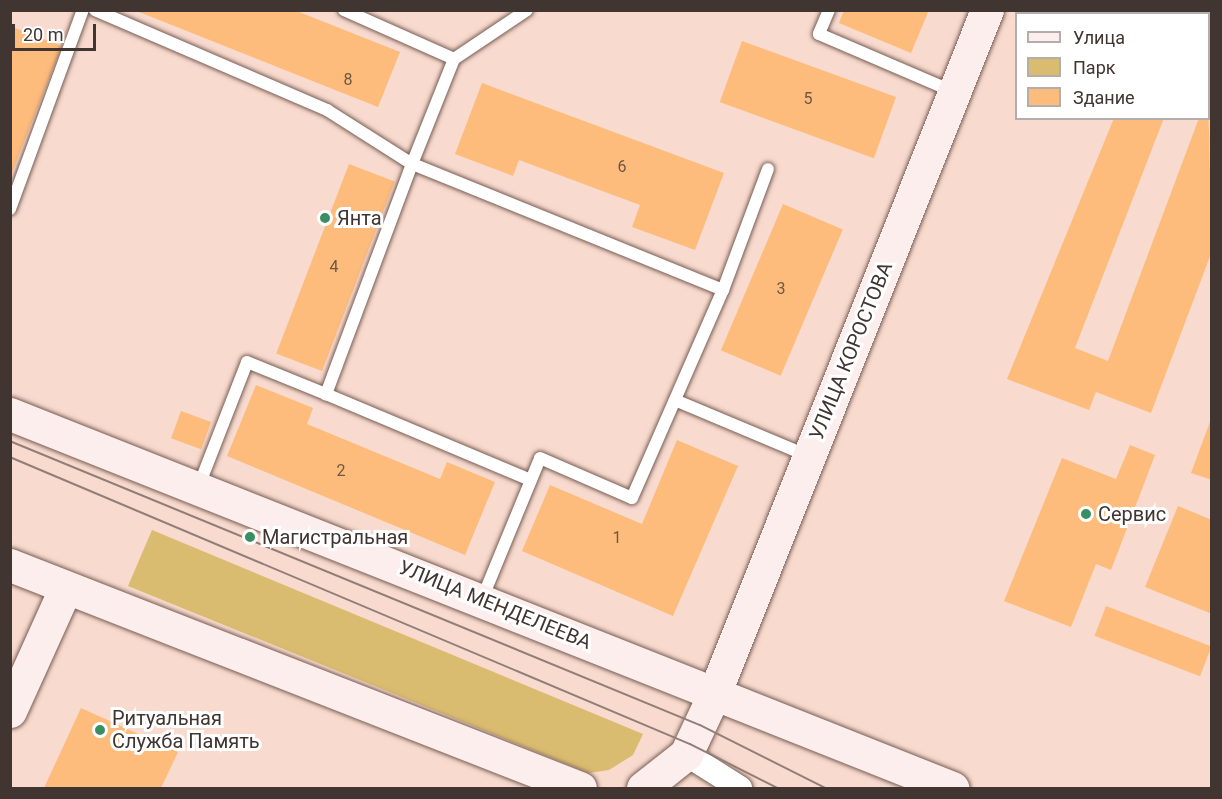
<!DOCTYPE html>
<html>
<head>
<meta charset="utf-8">
<style>
	body { margin:0 }
	#map { position:relative; width:1222px; height:799px; overflow:hidden; background:#f8dace; font-family:Roboto,sans-serif }
	div>[style] { position:absolute }
	.green>* { inset:0; background:#dabc70 }
	.building>* { inset:0; background:#fdbc7c; transform-origin:0 0 }
	.roads { filter:drop-shadow(0 0 2px #785d53) drop-shadow(0 0 2px #785d53) }
	.lane>* { height:12px; margin:-6px; padding:0 6px; transform-origin:6px; border-radius:6px; background:#fff }
	.street>* { height:24px; margin:-12px; padding:0 12px; transform-origin:12px; border-radius:12px; background:#fff }
	.secondary>* { height:33px; margin:-16.5px; padding:0 16.5px; transform-origin:16.5px; border-radius:16.5px; background:#fdeeee }
	.tram>* { height:1.5px; margin:-0.75px; padding:0 0.75px; transform-origin:0.75px; border-radius:0.75px; background:#917e76 }
	.dots>* { width:16px; height:16px; translate:-50% -50%; box-sizing:border-box; border:3px solid #fff; border-radius:50% }
	span { translate:-50% -50%; white-space:nowrap; text-align:center; line-height:1.15; -webkit-text-stroke:6px #fff; paint-order:stroke }
	.number-label { font-size:16px; color:#6f5743 }
	.number-label span { -webkit-text-stroke-width:0 }
	.poi-label { font-size:20px; color:#403530 }
	.left { translate:0 -50%; text-align:left }
	.street-label { font-size:20px; color:#403530 }
	.frame { position:absolute; inset:0; border:12px solid #403530; pointer-events:none }
	.legend { position:absolute; left:1015px; top:12px; width:195px; height:108px; box-sizing:border-box; background:#fff; border:2px solid #b3aeac; margin:0; padding:8px 10px; list-style:none; font-size:18px; color:#403530 }
	.legend li { display:flex; align-items:center; gap:12px; height:30px }
	.legend b { width:30px; border:2px solid #b3aeac }
	.scale { position:absolute; left:12px; top:24px; width:84px; height:27px; box-sizing:border-box; border:3px solid #403530; border-top:0; padding-left:8px; font-size:18px; line-height:21px; white-space:nowrap; color:#403530; -webkit-text-stroke:4px #fff; paint-order:stroke }
</style>
</head>
<body>
<div id="map">
	<div class="green">
		<div style="clip-path:polygon(152px 530px,643px 734px,633px 755px,609px 770px,589px 773px,128px 586px)"></div>
	</div>
	<div class="building">
		<div style="clip-path:polygon(134px 10px,294px 10px,400px 52px,378px 107px)"></div>
		<div style="clip-path:polygon(844px 10px,929px 10px,911px 53px,839px 23px)"></div>
		<div style="clip-path:polygon(1158px 10px,1206px 10px,1157px 14px)"></div>
		<div style="clip-path:polygon(10px 26px,62px 46px,11px 175px,10px 175px)"></div>
		<div style="left:742px;top:41px;width:164px;height:65px;rotate:20deg"></div>
		<div style="clip-path:polygon(482px 83px,724px 173px,695px 250px,632px 227px,640px 205px,519px 160px,513px 176px,455px 154px)"></div>
		<div style="clip-path:polygon(1208px 94px,1212px 251px,1151px 413px,1096px 392px,1089px 410px,1007px 379px,1114px 118px,1164px 118px,1075px 348px,1108px 361px,1199px 118px,1208px 118px)"></div>
		<div style="left:349px;top:164px;width:49px;height:203px;rotate:21deg"></div>
		<div style="left:783px;top:204px;width:65px;height:159px;rotate:23deg"></div>
		<div style="clip-path:polygon(256px 385px,313px 408px,307px 424px,440px 479px,447px 462px,495px 482px,465px 555px,227px 456px)"></div>
		<div style="left:181px;top:411px;width:32px;height:29px;rotate:20deg"></div>
		<div style="clip-path:polygon(1211px 419px,1212px 419px,1212px 480px,1191px 473px)"></div>
		<div style="clip-path:polygon(677px 440px,738px 466px,673px 616px,522px 551px,550px 485px,642px 524px)"></div>
		<div style="clip-path:polygon(1130px 445px,1155px 455px,1111px 570px,1096px 564px,1071px 627px,1004px 601px,1062px 458px,1116px 479px)"></div>
		<div style="clip-path:polygon(1178px 506px,1212px 520px,1212px 614px,1145px 587px)"></div>
		<div style="left:1106px;top:606px;width:113px;height:32px;rotate:21deg"></div>
		<div style="clip-path:polygon(81px 708px,178px 752px,161px 788px,44px 788px)"></div>
	</div>
	<div class="roads">
		<div class="lane">
			<div style="left:95px;top:10px;width:253px;rotate:23.3deg"></div>
			<div style="left:327px;top:110px;width:101px;rotate:32.4deg"></div>
			<div style="left:412px;top:164px;width:113px;rotate:-68.2deg"></div>
			<div style="left:454px;top:59px;width:88px;rotate:-33.9deg"></div>
			<div style="left:344px;top:10px;width:120px;rotate:24deg"></div>
			<div style="left:829px;top:10px;width:26px;rotate:113deg"></div>
			<div style="left:819px;top:34px;width:147px;rotate:23.2deg"></div>
			<div style="left:10px;top:209px;width:212px;rotate:-69.9deg"></div>
			<div style="left:723px;top:290px;width:129px;rotate:-69.6deg"></div>
			<div style="left:675px;top:400px;width:144px;rotate:22.8deg"></div>
			<div style="left:198px;top:488px;width:135px;rotate:-68.7deg"></div>
			<div style="left:247px;top:362px;width:85px;rotate:22.1deg"></div>
			<div style="left:482px;top:599px;width:152px;rotate:-67.6deg"></div>
			<div style="left:540px;top:458px;width:100px;rotate:23.5deg"></div>
			<div style="left:632px;top:498px;width:227px;rotate:-66.4deg"></div>
			<div style="left:723px;top:290px;width:336px;rotate:-157.9deg"></div>
			<div style="left:412px;top:164px;width:246px;rotate:110.5deg"></div>
			<div style="left:326px;top:394px;width:222px;rotate:22.8deg"></div>
		</div>
		<div class="street">
			<div style="left:686px;top:754px;width:64px;rotate:32.2deg"></div>
		</div>
		<div class="secondary">
			<div style="left:10px;top:414px;width:1014px;rotate:21.65deg"></div>
			<div style="left:10px;top:565px;width:612px;rotate:21.37deg"></div>
			<div style="left:10px;top:711px;width:134px;rotate:-65.7deg"></div>
			<div style="left:643px;top:788px;width:55px;rotate:-38.3deg"></div>
			<div style="left:686px;top:754px;width:68px;rotate:-64.9deg"></div>
			<div style="left:715px;top:692px;width:734px;rotate:-68.26deg"></div>
		</div>
	</div>
	<div class="tram">
		<div style="left:10px;top:441px;width:746px;rotate:22.37deg"></div>
		<div style="left:700px;top:725px;width:141px;rotate:26.6deg"></div>
		<div style="left:10px;top:457px;width:738px;rotate:22.88deg"></div>
		<div style="left:690px;top:744px;width:98px;rotate:26.6deg"></div>
	</div>
	<div class="dots">
		<div style="left:325px;top:218px;background:#398f62"></div>
		<div style="left:1086px;top:514px;background:#398f62"></div>
		<div style="left:250px;top:537px;background:#398f62"></div>
		<div style="left:100px;top:730px;background:#398f62"></div>
	</div>
	<div class="number-label">
		<span style="left:348px;top:80px">8</span>
		<span style="left:808px;top:99px">5</span>
		<span style="left:622px;top:167px">6</span>
		<span style="left:334px;top:267px">4</span>
		<span style="left:781px;top:289px">3</span>
		<span style="left:341px;top:471px">2</span>
		<span style="left:617px;top:538px">1</span>
	</div>
	<div class="poi-label">
		<span class="left" style="left:337px;top:218px">Янта</span>
		<span class="left" style="left:1098px;top:514px">Сервис</span>
		<span class="left" style="left:262px;top:537px">Магистральная</span>
		<span class="left" style="left:112px;top:730px">Ритуальная<br>Служба Память</span>
	</div>
	<div class="street-label">
		<span style="left:851px;top:351px;rotate:-68deg">УЛИЦА КОРОСТОВА</span>
		<span style="left:495px;top:605px;rotate:22deg">УЛИЦА МЕНДЕЛЕЕВА</span>
	</div>
	<div class="frame"></div>
	<ul class="legend">
	<li><b style="height:8px;background:#fdeeee"></b>Улица</li>
	<li><b style="height:16px;background:#dabc70"></b>Парк</li>
	<li><b style="height:16px;background:#fdbc7c"></b>Здание</li>
	</ul>
	<div class="scale">20 m</div>
</div>
</body>
</html>
